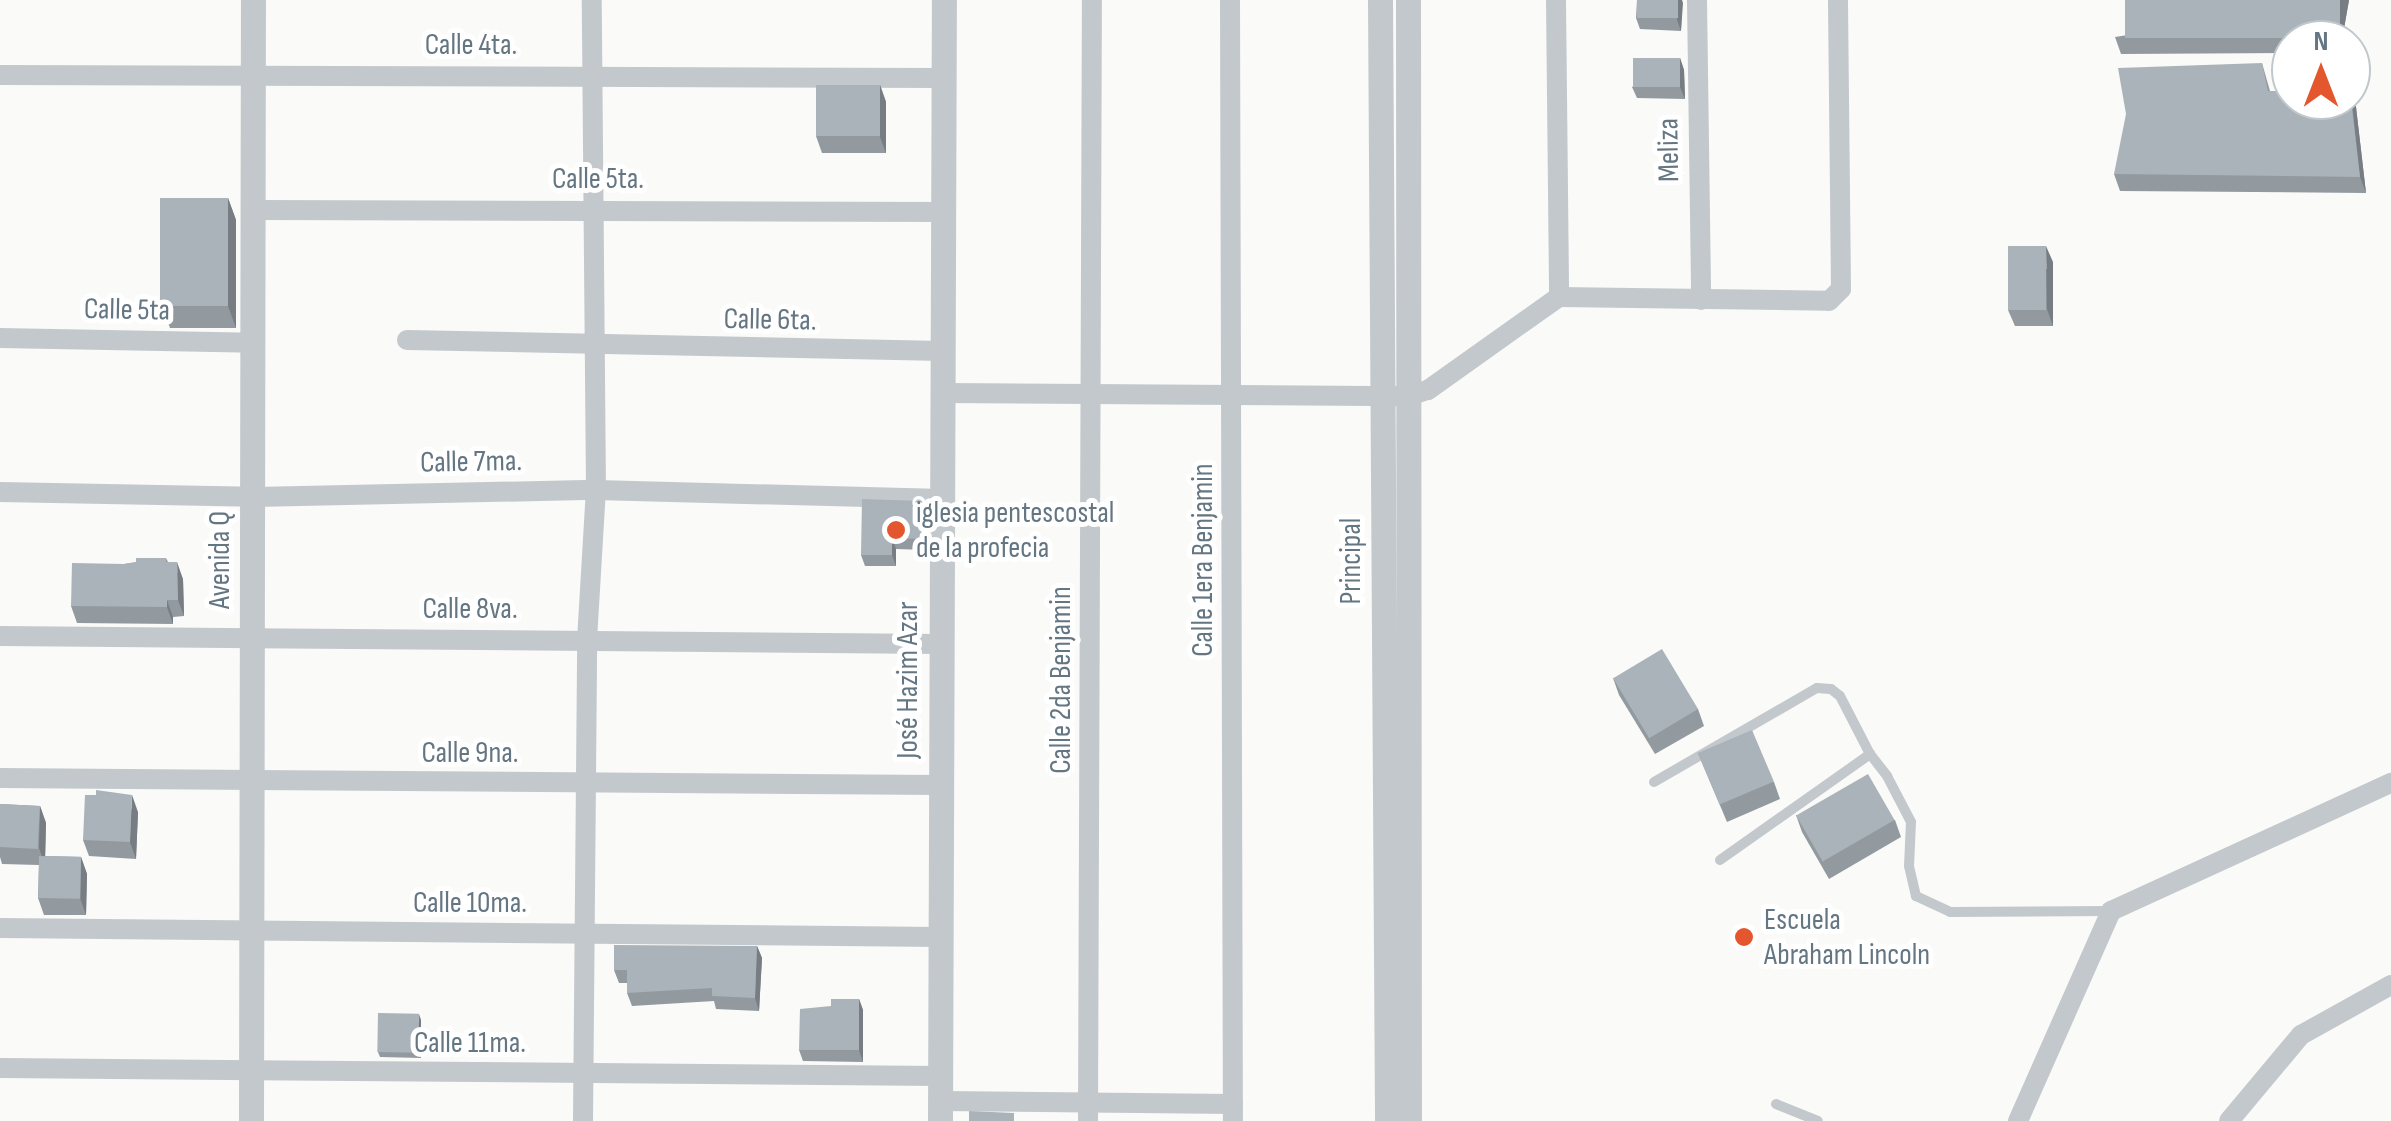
<!DOCTYPE html>
<html>
<head>
<meta charset="utf-8">
<style>
	body { margin:0 }
	#map { position:relative; width:2391px; height:1121px; overflow:hidden; background:#fafaf8; font-family:"Sofia Sans Condensed",sans-serif }
	div>[style] { position:absolute }
	.service>* { height:10px; margin:-5px; padding:0 5px; transform-origin:5px; border-radius:5px; background:#c3c8cc }
	.minor>* { height:20px; margin:-10px; padding:0 10px; transform-origin:10px; border-radius:10px; background:#c3c8cc }
	.tertiary>* { height:25px; margin:-12.5px; padding:0 12.5px; transform-origin:12.5px; border-radius:12.5px; background:#c3c8cc }
	.wall>* { inset:0; background:#929a9f }
	.shaded-wall>* { inset:0; background:#777d82 }
	.building>* { inset:0; background:#aab3b9; transform-origin:0 0 }
	.dots>* { width:28px; height:28px; translate:-50% -50%; box-sizing:border-box; border:5px solid #fff; border-radius:50% }
	span { translate:-50% -50%; white-space:nowrap; text-align:center; line-height:1.15; -webkit-text-stroke:10px #fff; paint-order:stroke }
	.street-label { font-size:30px; color:#657683 }
	.poi-label { font-size:30px; color:#657683 }
	.left { translate:0 -50%; text-align:left }
	.north { position:absolute; left:2271px; top:20px; width:100px; height:100px; box-sizing:border-box; background:#fff; border:2px solid #c1c8cd; border-radius:50%; rotate:0deg; font-size:28px; font-weight:700; line-height:40px; text-align:center; color:#657683 }
	.north::after { content:''; display:block; margin:auto; width:35px; height:45px; background:#e4572e; clip-path:polygon(50% 0,100% 100%,50% 72%,0 100%) }
</style>
</head>
<body>
<div id="map">
	<div class="service">
		<div style="left:1654px;top:782px;width:188px;rotate:-30deg"></div>
		<div style="left:1817px;top:688px;width:14px;rotate:4deg"></div>
		<div style="left:1831px;top:689px;width:11px;rotate:38deg"></div>
		<div style="left:1840px;top:696px;width:65px;rotate:62.7deg"></div>
		<div style="left:1720px;top:860px;width:184px;rotate:-35.2deg"></div>
		<div style="left:1870px;top:754px;width:28px;rotate:52deg"></div>
		<div style="left:1887px;top:776px;width:52px;rotate:62.4deg"></div>
		<div style="left:1911px;top:822px;width:44px;rotate:92.6deg"></div>
		<div style="left:1909px;top:866px;width:31px;rotate:77deg"></div>
		<div style="left:1916px;top:896px;width:38px;rotate:25deg"></div>
		<div style="left:1950px;top:912px;width:160px;rotate:-0.4deg"></div>
		<div style="left:1776px;top:1104px;width:45px;rotate:22deg"></div>
	</div>
	<div class="minor">
		<div style="left:1230px;top:0;width:1121px;rotate:89.85deg"></div>
		<div style="left:1556px;top:0;width:297px;rotate:89.4deg"></div>
		<div style="left:1697px;top:0;width:300px;rotate:89.2deg"></div>
		<div style="left:0;top:75px;width:943px;rotate:0.18deg"></div>
		<div style="left:253px;top:210px;width:691px;rotate:0.17deg"></div>
		<div style="left:0;top:338px;width:253px;rotate:1.1deg"></div>
		<div style="left:407px;top:340px;width:536px;rotate:1.18deg"></div>
		<div style="left:943px;top:393px;width:466px;rotate:0.4deg"></div>
		<div style="left:1409px;top:396px;width:20px;rotate:-18deg"></div>
		<div style="left:1428px;top:390px;width:161px;rotate:-35.4deg"></div>
		<div style="left:1559px;top:297px;width:270px;rotate:0.8deg"></div>
		<div style="left:1829px;top:301px;width:17px;rotate:-45deg"></div>
		<div style="left:1841px;top:289px;width:289px;rotate:-90.6deg"></div>
		<div style="left:0;top:492px;width:252px;rotate:1.1deg"></div>
		<div style="left:252px;top:497px;width:344px;rotate:-1.2deg"></div>
		<div style="left:596px;top:490px;width:347px;rotate:1.5deg"></div>
		<div style="left:0;top:636px;width:940px;rotate:0.49deg"></div>
		<div style="left:0;top:778px;width:940px;rotate:0.43deg"></div>
		<div style="left:0;top:928px;width:940px;rotate:0.55deg"></div>
		<div style="left:0;top:1068px;width:941px;rotate:0.49deg"></div>
		<div style="left:940px;top:1101px;width:293px;rotate:0.6deg"></div>
		<div style="left:583px;top:1121px;width:481px;rotate:-89.5deg"></div>
		<div style="left:587px;top:640px;width:150px;rotate:-86.6deg"></div>
		<div style="left:596px;top:490px;width:490px;rotate:-90.5deg"></div>
		<div style="left:1088px;top:1121px;width:1121px;rotate:-89.8deg"></div>
		<div style="left:2018px;top:1121px;width:230px;rotate:-66.1deg"></div>
		<div style="left:2111px;top:911px;width:308px;rotate:-24.6deg"></div>
		<div style="left:2229px;top:1121px;width:112px;rotate:-50.1deg"></div>
		<div style="left:2301px;top:1035px;width:103px;rotate:-29.1deg"></div>
	</div>
	<div class="tertiary">
		<div style="left:1380px;top:0;width:1121px;rotate:89.64deg"></div>
		<div style="left:1408px;top:0;width:1121px;rotate:89.95deg"></div>
		<div style="left:251px;top:1121px;width:1121px;rotate:-89.9deg"></div>
		<div style="left:940px;top:1121px;width:1121px;rotate:-89.8deg"></div>
	</div>
	<div class="wall">
		<div style="clip-path:polygon(1637px 0,1682px 0,1681px 31px,1640px 29px,1636px 18px)"></div>
		<div style="clip-path:polygon(2349px 0,2342px 40px,2291px 40px,2291px 53px,2121px 54px,2115px 37px)"></div>
		<div style="clip-path:polygon(1680px 58px,1684px 70px,1685px 99px,1637px 98px,1632px 87px)"></div>
		<div style="clip-path:polygon(2262px 63px,2270px 91px,2351px 93px,2356px 107px,2366px 193px,2120px 191px,2114px 174px)"></div>
		<div style="clip-path:polygon(880px 85px,886px 102px,886px 153px,822px 153px,816px 136px)"></div>
		<div style="clip-path:polygon(228px 198px,236px 220px,236px 328px,170px 328px,162px 306px)"></div>
		<div style="clip-path:polygon(2053px 262px,2053px 326px,2015px 326px,2008px 310px)"></div>
		<div style="clip-path:polygon(922px 501px,926px 512px,926px 550px,896px 549px,896px 566px,865px 566px,861px 555px)"></div>
		<div style="clip-path:polygon(166px 558px,168px 562px,183px 579px,184px 616px,173px 617px,173px 624px,77px 623px,71px 606px,124px 564px)"></div>
		<div style="clip-path:polygon(1613px 678px,1698px 709px,1704px 726px,1655px 754px,1619px 695px)"></div>
		<div style="clip-path:polygon(1698px 753px,1774px 782px,1780px 799px,1727px 822px)"></div>
		<div style="clip-path:polygon(96px 795px,138px 812px,136px 859px,89px 856px,83px 840px)"></div>
		<div style="clip-path:polygon(0 804px,40px 806px,46px 823px,45px 856px,81px 857px,87px 874px,86px 915px,44px 915px,38px 898px,39px 865px,2px 864px,0 857px)"></div>
		<div style="clip-path:polygon(1796px 815px,1895px 820px,1901px 837px,1829px 879px,1802px 832px)"></div>
		<div style="clip-path:polygon(757px 946px,762px 958px,759px 1011px,716px 1009px,714px 1001px,632px 1006px,627px 993px,627px 983px,619px 983px,614px 970px)"></div>
		<div style="clip-path:polygon(859px 999px,863px 1010px,863px 1062px,803px 1061px,799px 1050px,831px 1006px)"></div>
		<div style="clip-path:polygon(421px 1020px,421px 1058px,380px 1057px,378px 1052px)"></div>
	</div>
	<div class="shaded-wall">
		<div style="clip-path:polygon(1678px 0,1682px 0,1683px 3px,1681px 31px,1677px 20px)"></div>
		<div style="clip-path:polygon(2340px 0,2349px 0,2342px 40px,2335px 40px,2333px 36px)"></div>
		<div style="clip-path:polygon(1680px 58px,1684px 70px,1685px 99px,1680px 87px)"></div>
		<div style="clip-path:polygon(880px 85px,886px 102px,886px 153px,880px 137px)"></div>
		<div style="clip-path:polygon(2351px 93px,2356px 107px,2366px 193px,2360px 177px)"></div>
		<div style="clip-path:polygon(228px 198px,236px 220px,236px 328px,228px 306px)"></div>
		<div style="clip-path:polygon(2046px 246px,2053px 262px,2053px 326px,2047px 309px)"></div>
		<div style="clip-path:polygon(922px 501px,926px 512px,926px 550px,922px 539px)"></div>
		<div style="clip-path:polygon(892px 538px,896px 549px,896px 566px,892px 555px)"></div>
		<div style="clip-path:polygon(177px 562px,183px 579px,184px 616px,178px 600px)"></div>
		<div style="clip-path:polygon(167px 600px,173px 617px,173px 624px,167px 607px)"></div>
		<div style="clip-path:polygon(132px 795px,138px 812px,136px 859px,130px 842px)"></div>
		<div style="clip-path:polygon(40px 806px,46px 823px,45px 865px,39px 848px)"></div>
		<div style="clip-path:polygon(81px 857px,87px 874px,86px 915px,80px 898px)"></div>
		<div style="clip-path:polygon(757px 946px,762px 958px,759px 1011px,755px 998px)"></div>
		<div style="clip-path:polygon(859px 999px,863px 1010px,863px 1062px,859px 1050px)"></div>
		<div style="clip-path:polygon(419px 1014px,421px 1020px,421px 1058px,418px 1052px)"></div>
	</div>
	<div class="building">
		<div style="left:1637px;top:0;width:41px;height:18px"></div>
		<div style="left:2125px;top:0;width:215px;height:38px"></div>
		<div style="left:1633px;top:58px;width:47px;height:29px"></div>
		<div style="clip-path:polygon(2262px 63px,2268px 91px,2291px 91px,2291px 100px,2351px 100px,2360px 177px,2114px 174px,2126px 114px,2118px 68px)"></div>
		<div style="left:816px;top:85px;width:64px;height:51px"></div>
		<div style="left:228px;top:198px;width:108px;height:68px;rotate:90deg"></div>
		<div style="left:2008px;top:246px;width:38px;height:64px"></div>
		<div style="clip-path:polygon(862px 499px,922px 501px,922px 539px,892px 538px,892px 555px,861px 555px)"></div>
		<div style="clip-path:polygon(136px 558px,166px 558px,166px 562px,177px 562px,178px 600px,167px 600px,167px 607px,71px 606px,72px 563px,124px 564px,136px 562px)"></div>
		<div style="left:1662px;top:649px;width:70px;height:57px;rotate:59deg"></div>
		<div style="left:1752px;top:730px;width:56px;height:59px;rotate:67deg"></div>
		<div style="left:1868px;top:774px;width:53px;height:83px;rotate:60deg"></div>
		<div style="clip-path:polygon(96px 790px,132px 795px,130px 842px,83px 840px,85px 795px,96px 795px)"></div>
		<div style="left:0;top:804px;width:40px;height:43px;rotate:3deg"></div>
		<div style="left:39px;top:856px;width:42px;height:42px;rotate:1deg"></div>
		<div style="clip-path:polygon(614px 945px,757px 946px,755px 998px,712px 996px,712px 988px,627px 993px,627px 970px,614px 970px)"></div>
		<div style="clip-path:polygon(831px 999px,859px 999px,859px 1050px,799px 1050px,800px 1009px,831px 1006px)"></div>
		<div style="left:378px;top:1013px;width:41px;height:39px;rotate:1deg"></div>
		<div style="clip-path:polygon(969px 1111px,1014px 1113px,1014px 1121px,969px 1121px)"></div>
	</div>
	<div class="dots">
		<div style="left:896px;top:530px;background:#e4572e"></div>
		<div style="left:1744px;top:937px;background:#e4572e"></div>
	</div>
	<div class="street-label">
		<span style="left:471px;top:45px">Calle 4ta.</span>
		<span style="left:1669px;top:150px;rotate:-91deg">Meliza</span>
		<span style="left:598px;top:179px">Calle 5ta.</span>
		<span style="left:127px;top:310px;rotate:1deg">Calle 5ta</span>
		<span style="left:770px;top:320px;rotate:1deg">Calle 6ta.</span>
		<span style="left:471px;top:462px;rotate:-1deg">Calle 7ma.</span>
		<span style="left:220px;top:560px;rotate:-90deg">Avenida Q</span>
		<span style="left:1203px;top:560px;rotate:-90deg">Calle 1era Benjamin</span>
		<span style="left:1351px;top:561px;rotate:-90deg">Principal</span>
		<span style="left:470px;top:609px">Calle 8va.</span>
		<span style="left:908px;top:680px;rotate:-90deg">José Hazim Azar</span>
		<span style="left:1061px;top:680px;rotate:-90deg">Calle 2da Benjamin</span>
		<span style="left:470px;top:753px">Calle 9na.</span>
		<span style="left:470px;top:903px">Calle 10ma.</span>
		<span style="left:470px;top:1043px">Calle 11ma.</span>
	</div>
	<div class="poi-label">
		<span class="left" style="left:916px;top:530px">iglesia pentescostal<br>de la profecia</span>
		<span class="left" style="left:1764px;top:937px">Escuela<br>Abraham Lincoln</span>
	</div>
	<div class="north">N</div>
</div>
</body>
</html>
